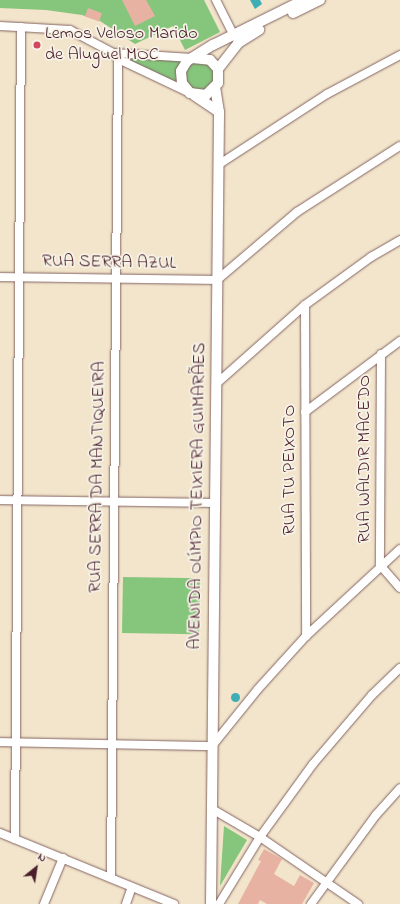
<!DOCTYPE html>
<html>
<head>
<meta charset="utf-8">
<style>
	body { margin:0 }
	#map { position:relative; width:400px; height:904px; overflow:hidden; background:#f2e5cb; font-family:"Indie Flower",sans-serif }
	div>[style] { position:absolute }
	.green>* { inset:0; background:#85c57c; transform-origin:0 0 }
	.water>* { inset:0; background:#3daeb5 }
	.round { border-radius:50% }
	.building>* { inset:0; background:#e8b2a3; transform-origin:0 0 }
	.roads { filter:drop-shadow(0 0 1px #856463) drop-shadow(0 0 1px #856463) }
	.minor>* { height:8px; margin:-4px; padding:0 4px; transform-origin:4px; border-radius:4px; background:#fff }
	.tertiary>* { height:10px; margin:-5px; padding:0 5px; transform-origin:5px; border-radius:5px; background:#fff }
	.dots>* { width:11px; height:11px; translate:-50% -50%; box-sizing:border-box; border:2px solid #f7f3e8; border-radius:50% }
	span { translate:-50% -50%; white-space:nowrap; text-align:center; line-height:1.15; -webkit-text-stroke:3.5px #f7f3e8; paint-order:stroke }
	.poi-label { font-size:18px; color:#4a1f2b }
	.left { translate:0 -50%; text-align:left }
	.street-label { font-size:18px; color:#4a1f2b }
	.north { position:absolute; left:16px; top:848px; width:40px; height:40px; -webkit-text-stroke:3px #f7f3e8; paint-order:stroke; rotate:30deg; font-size:11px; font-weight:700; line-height:16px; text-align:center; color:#4a1f2b }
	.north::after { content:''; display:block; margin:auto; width:14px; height:18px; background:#4a1f2b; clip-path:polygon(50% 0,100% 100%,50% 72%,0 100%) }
</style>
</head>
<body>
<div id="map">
	<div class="green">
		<div style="clip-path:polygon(0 0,204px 0,220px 32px,185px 50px,173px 26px,135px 44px,100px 21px,82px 15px,46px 10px,0 8px)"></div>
		<div style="clip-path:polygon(126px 57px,185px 61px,181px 86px,137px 64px)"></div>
		<div style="clip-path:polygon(203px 59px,216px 70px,211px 90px,189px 90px,183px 69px,186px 65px)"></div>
		<div style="left:123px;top:577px;width:77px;height:56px;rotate:1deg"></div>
		<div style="clip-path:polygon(224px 826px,247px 840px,220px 886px)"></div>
	</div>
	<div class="water">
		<div style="clip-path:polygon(250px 0,260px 0,262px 4px,255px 9px)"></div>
		<div class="round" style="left:230.5px;top:692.5px;width:9px;height:9px"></div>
	</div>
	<div class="building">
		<div style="clip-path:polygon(122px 0,146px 0,155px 16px,135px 26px)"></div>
		<div style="left:88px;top:8px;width:15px;height:9px;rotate:20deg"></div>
		<div style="clip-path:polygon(264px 849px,282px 859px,274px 874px,294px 886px,300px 875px,314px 883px,302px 904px,267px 904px,260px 900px,258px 904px,238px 904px,261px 861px,258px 860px)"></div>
	</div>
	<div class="roads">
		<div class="minor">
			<div style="left:216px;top:0;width:40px;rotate:63.4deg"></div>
			<div style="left:0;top:26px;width:70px;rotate:3.3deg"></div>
			<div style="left:70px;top:30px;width:49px;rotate:28.1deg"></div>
			<div style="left:113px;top:53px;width:8px;rotate:50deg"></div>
			<div style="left:118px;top:59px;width:77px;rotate:25.2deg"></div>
			<div style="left:114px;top:53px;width:78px;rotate:3.7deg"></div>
			<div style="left:218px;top:165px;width:130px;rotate:-33.1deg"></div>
			<div style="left:327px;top:94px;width:83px;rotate:-28.1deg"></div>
			<div style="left:0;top:277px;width:217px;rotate:0.8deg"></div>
			<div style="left:217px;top:280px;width:105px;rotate:-40.4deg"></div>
			<div style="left:297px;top:212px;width:122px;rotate:-32.7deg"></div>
			<div style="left:305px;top:305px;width:331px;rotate:89.8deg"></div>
			<div style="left:381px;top:354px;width:211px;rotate:90.3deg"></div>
			<div style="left:380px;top:565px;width:30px;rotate:49deg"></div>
			<div style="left:216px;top:384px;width:119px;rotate:-41.6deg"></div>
			<div style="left:305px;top:305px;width:82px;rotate:-36deg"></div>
			<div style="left:371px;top:257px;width:34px;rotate:-30deg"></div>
			<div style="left:305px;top:412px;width:119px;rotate:-36.8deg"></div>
			<div style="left:0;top:500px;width:215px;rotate:0.8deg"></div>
			<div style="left:0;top:742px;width:212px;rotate:1.1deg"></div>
			<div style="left:212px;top:746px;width:73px;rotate:-51.1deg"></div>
			<div style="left:258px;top:689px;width:72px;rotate:-47.8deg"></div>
			<div style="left:306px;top:636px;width:128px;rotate:-42.8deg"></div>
			<div style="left:212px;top:809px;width:56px;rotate:30.3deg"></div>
			<div style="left:260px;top:837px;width:119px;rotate:34.4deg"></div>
			<div style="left:0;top:833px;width:188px;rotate:22.2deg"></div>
			<div style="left:15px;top:839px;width:812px;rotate:-89.58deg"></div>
			<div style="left:111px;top:878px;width:825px;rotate:-89.51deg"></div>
			<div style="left:44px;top:904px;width:50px;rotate:-67.6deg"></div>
			<div style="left:126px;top:904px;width:18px;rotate:-71deg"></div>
			<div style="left:219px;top:904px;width:79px;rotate:-58.5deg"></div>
			<div style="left:260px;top:837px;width:90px;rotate:-54deg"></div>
			<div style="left:313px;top:764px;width:91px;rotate:-49.5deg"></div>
			<div style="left:372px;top:695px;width:39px;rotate:-44deg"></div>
			<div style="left:311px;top:904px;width:110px;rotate:-53.9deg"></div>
			<div style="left:376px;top:815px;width:36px;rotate:-48deg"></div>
		</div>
		<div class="tertiary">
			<div style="left:293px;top:13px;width:30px;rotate:-26deg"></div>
			<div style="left:192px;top:58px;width:18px;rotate:6deg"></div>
			<div style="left:210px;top:60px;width:12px;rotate:48deg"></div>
			<div style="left:218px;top:69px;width:14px;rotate:90deg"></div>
			<div style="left:218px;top:83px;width:17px;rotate:135deg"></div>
			<div style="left:206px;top:95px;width:16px;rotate:-173deg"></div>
			<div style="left:190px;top:93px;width:13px;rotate:-129deg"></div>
			<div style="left:182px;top:83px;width:12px;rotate:-95deg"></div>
			<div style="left:181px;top:71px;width:12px;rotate:-59deg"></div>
			<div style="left:187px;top:61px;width:31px;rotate:-32deg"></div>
			<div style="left:213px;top:45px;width:102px;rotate:-26.3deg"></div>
			<div style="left:218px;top:69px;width:33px;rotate:-52deg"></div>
			<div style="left:238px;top:43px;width:25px;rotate:-32deg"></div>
			<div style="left:194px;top:95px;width:30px;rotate:34deg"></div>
			<div style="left:211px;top:904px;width:792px;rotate:-89.42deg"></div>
			<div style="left:219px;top:112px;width:24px;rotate:-99deg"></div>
		</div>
	</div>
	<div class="dots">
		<div style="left:37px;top:45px;background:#d1495b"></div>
	</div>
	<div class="poi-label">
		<span class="left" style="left:45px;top:45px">Lemos Veloso Marido<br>de Aluguel MOC</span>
	</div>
	<div class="street-label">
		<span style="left:109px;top:263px;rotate:1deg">RUA SERRA AZUL</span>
		<span style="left:365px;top:459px;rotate:-90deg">RUA WALDIR MACEDO</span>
		<span style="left:290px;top:470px;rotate:-90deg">RUA TU PEIXOTO</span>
		<span style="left:98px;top:477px;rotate:-89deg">RUA SERRA DA MANTIQUEIRA</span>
		<span style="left:198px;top:496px;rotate:-89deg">AVENIDA OLÍMPIO TEIXIERA GUIMARÃES</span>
	</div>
	<div class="north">N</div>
</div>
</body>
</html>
